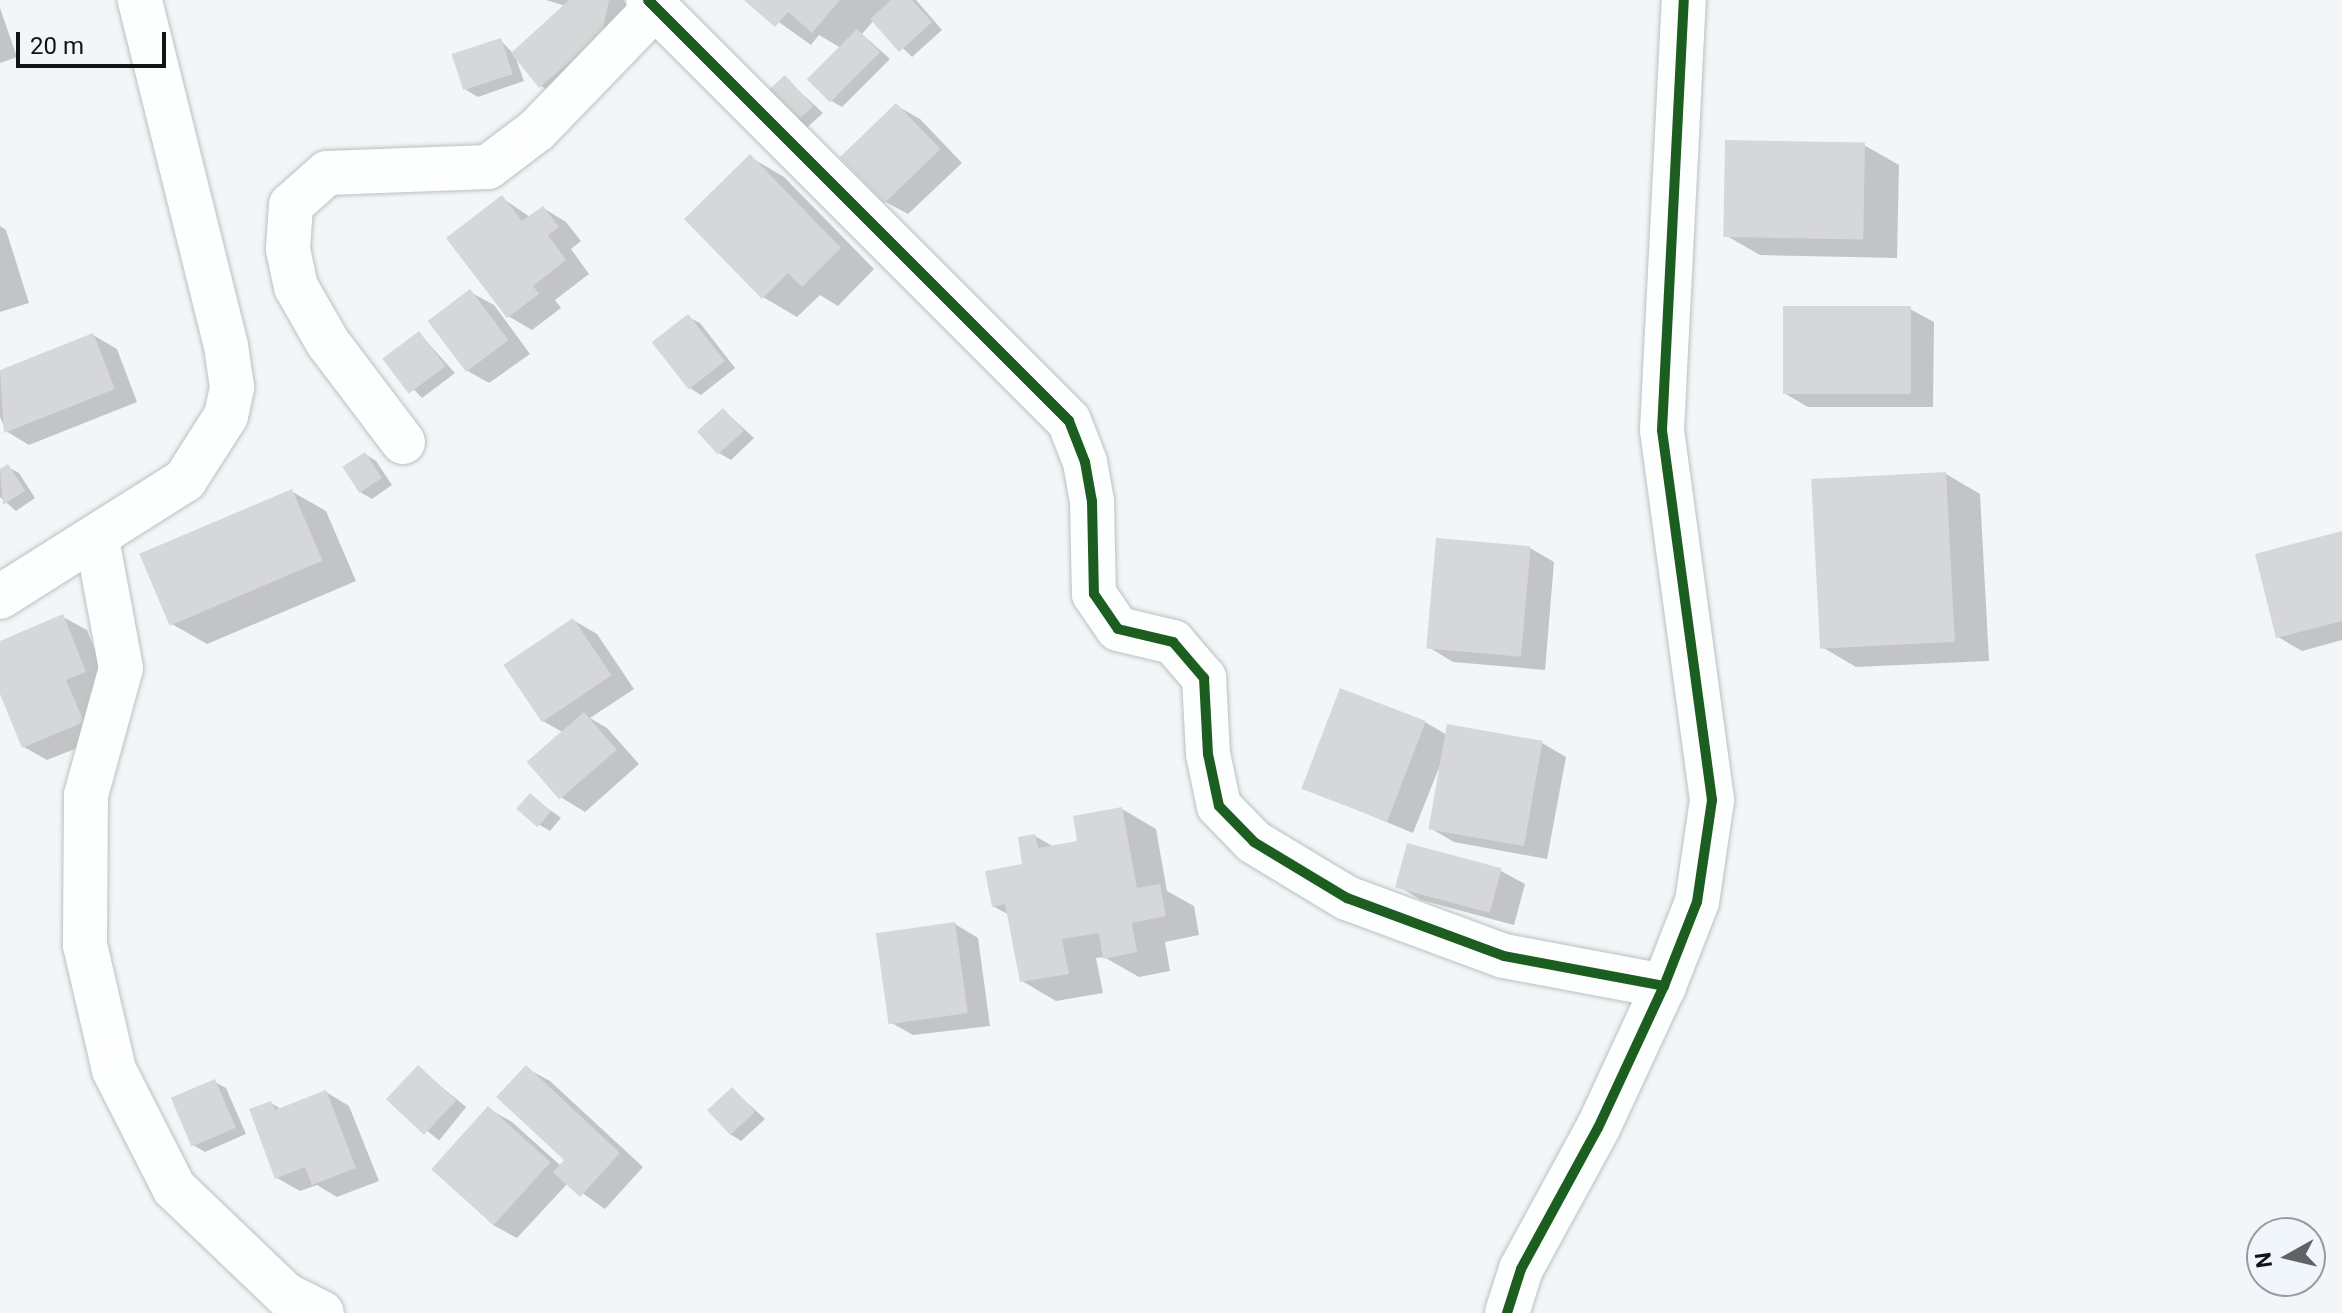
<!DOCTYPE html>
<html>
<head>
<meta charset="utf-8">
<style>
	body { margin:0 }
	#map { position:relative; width:2342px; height:1313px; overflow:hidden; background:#f3f6f8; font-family:Roboto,sans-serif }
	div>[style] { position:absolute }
	.shadow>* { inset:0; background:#0003; transform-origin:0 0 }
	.building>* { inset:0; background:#d6d7d9; transform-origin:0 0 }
	.roads { filter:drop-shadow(0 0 2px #bdc0c1) drop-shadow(0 0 2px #bdc0c1) }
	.minor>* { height:44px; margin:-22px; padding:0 22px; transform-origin:22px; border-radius:22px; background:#fdfefe }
	.cycleway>* { height:10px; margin:-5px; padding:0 5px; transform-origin:5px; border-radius:5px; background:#1b5e20 }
	span { translate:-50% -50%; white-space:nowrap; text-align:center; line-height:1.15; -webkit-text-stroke:8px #f0f6fb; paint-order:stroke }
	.north { position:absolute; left:2246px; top:1217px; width:80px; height:80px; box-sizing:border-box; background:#f0f6fb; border:2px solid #979b9f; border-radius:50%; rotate:262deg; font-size:22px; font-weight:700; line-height:32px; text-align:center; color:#111314 }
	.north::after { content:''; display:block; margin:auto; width:28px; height:36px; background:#606264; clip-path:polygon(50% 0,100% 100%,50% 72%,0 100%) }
	.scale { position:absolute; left:16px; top:32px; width:150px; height:36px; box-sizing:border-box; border:4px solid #111314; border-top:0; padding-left:10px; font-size:24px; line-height:28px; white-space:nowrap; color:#111314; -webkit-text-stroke:6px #f0f6fb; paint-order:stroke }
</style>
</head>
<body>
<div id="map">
	<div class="shadow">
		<div style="clip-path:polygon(546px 0,623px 0,633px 12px,564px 100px,541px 86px,515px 56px,524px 81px,478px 97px,466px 90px,500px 40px,514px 54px,569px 7px)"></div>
		<div style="clip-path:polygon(748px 0,916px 0,942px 30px,912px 57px,874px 20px,862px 34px,890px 59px,842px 107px,830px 100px,841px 48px,819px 35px,811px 45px)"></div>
		<div style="clip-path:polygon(0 8px,17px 57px,0 63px)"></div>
		<div style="clip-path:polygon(785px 78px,823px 113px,801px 133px)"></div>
		<div style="clip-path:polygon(897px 106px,920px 119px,962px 163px,908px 214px,884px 201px,843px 157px)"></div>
		<div style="clip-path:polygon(1864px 145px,1899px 165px,1897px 258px,1760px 255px,1725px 235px)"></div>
		<div style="clip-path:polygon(750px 157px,784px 177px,874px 269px,838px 306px,820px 295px,797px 317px,763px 297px)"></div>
		<div style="clip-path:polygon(502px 198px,530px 217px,543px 208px,566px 222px,581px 241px,571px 249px,589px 274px,555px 300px,561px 308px,532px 330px,508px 316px)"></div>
		<div style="clip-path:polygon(0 226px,6px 230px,29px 303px,0 312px)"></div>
		<div style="clip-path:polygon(470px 292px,494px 305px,530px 354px,489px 383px,466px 370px)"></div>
		<div style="clip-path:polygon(1910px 309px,1934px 322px,1933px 407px,1808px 407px,1784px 393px)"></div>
		<div style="clip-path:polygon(688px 317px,700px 323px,735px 368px,701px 395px,690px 388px)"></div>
		<div style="clip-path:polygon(419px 333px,455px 373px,422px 398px,385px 359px)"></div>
		<div style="clip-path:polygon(93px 335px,117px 349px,137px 402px,29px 445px,6px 431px,0 417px,0 372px)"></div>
		<div style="clip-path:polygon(723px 410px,754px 438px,731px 460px,719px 453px)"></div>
		<div style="clip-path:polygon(365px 454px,376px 461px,392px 485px,372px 499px,360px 492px)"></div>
		<div style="clip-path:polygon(8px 467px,19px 473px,35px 498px,16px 511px,0 497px,0 471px)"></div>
		<div style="clip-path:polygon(1946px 474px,1980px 494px,1989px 661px,1856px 667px,1822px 647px)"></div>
		<div style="clip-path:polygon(291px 491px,326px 511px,356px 581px,207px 644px,172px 624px)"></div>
		<div style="clip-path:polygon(2342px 533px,2342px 640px,2302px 651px,2278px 637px)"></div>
		<div style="clip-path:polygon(1530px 548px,1554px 562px,1545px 670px,1453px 662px,1430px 648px)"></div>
		<div style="clip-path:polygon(63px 617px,87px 630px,109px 686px,89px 693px,107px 736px,47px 760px,24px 747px,0 689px,0 643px)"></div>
		<div style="clip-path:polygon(573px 620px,597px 634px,634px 689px,590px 718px,607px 728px,639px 764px,585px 812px,562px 798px,564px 733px,543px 721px)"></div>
		<div style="clip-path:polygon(1425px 722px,1447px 735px,1542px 743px,1566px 757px,1547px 859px,1454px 842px,1430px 828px,1443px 758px,1413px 833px,1305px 788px)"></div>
		<div style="clip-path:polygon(531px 796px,561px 818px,550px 831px,538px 824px)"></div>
		<div style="clip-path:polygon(1122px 809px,1156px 829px,1167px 891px,1194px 906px,1199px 935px,1165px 942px,1170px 971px,1139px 977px,1104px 957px,1096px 958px,1103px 993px,1056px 1001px,1022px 981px,1009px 915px,993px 906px,1025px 865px,1035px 836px,1054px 847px,1080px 843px)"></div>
		<div style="clip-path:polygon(1501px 871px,1525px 884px,1514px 925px,1421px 900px,1398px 886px)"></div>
		<div style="clip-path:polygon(955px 924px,978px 938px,990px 1026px,913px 1035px,890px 1022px)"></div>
		<div style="left:418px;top:1068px;width:62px;height:43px;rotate:39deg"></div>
		<div style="clip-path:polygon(526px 1068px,550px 1081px,643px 1167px,605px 1209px,568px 1183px,517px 1238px,493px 1225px,434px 1169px,489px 1109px,512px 1122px,561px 1166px,567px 1159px)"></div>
		<div style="clip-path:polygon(215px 1082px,226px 1088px,246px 1134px,205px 1152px,193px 1145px)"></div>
		<div style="clip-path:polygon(732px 1089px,765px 1119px,741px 1141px,730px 1134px)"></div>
		<div style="clip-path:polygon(326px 1092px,349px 1106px,379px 1181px,337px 1197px,317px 1185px,300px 1191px,277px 1178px,271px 1103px,281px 1109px)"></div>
	</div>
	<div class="building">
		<div style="clip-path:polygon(569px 0,609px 0,602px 34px,539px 88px,511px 53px)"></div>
		<div style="clip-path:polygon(744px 0,840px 0,812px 33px,788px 12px,775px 27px)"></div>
		<div style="clip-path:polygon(891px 0,912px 0,932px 22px,899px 52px,870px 19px)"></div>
		<div style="left:857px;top:29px;width:33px;height:71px;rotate:45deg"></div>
		<div style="left:501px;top:38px;width:38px;height:52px;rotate:72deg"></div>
		<div style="left:785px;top:75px;width:42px;height:33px;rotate:48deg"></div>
		<div style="left:896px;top:103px;width:64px;height:78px;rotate:46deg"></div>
		<div style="left:1725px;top:140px;width:140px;height:97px;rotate:1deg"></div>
		<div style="clip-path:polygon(750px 154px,841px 248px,802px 287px,788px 273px,762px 299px,684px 219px)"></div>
		<div style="clip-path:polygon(502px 195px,522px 221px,543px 206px,559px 227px,548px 235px,566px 260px,533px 286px,539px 294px,507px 318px,446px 238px)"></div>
		<div style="left:470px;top:289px;width:64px;height:53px;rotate:53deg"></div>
		<div style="left:1783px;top:306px;width:128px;height:88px"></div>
		<div style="left:688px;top:314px;width:60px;height:46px;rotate:52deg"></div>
		<div style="left:419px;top:331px;width:44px;height:46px;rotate:53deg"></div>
		<div style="clip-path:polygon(93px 333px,115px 389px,4px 433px,0 370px)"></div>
		<div style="left:723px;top:408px;width:31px;height:35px;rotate:48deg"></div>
		<div style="left:365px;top:452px;width:31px;height:27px;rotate:57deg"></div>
		<div style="clip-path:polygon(8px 464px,25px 491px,3px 505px,0 469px)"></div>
		<div style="left:1946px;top:472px;width:170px;height:135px;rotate:87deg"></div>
		<div style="left:292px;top:489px;width:78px;height:166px;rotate:67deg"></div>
		<div style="clip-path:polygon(2342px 531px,2342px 621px,2276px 638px,2255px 554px)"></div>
		<div style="left:1436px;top:538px;width:95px;height:111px;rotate:5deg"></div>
		<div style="clip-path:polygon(63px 614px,86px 672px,66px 680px,84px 722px,22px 748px,0 694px,0 641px)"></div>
		<div style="left:573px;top:618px;width:69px;height:84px;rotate:56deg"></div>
		<div style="left:1340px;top:688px;width:92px;height:108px;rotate:21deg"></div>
		<div style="left:584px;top:712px;width:50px;height:76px;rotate:49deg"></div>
		<div style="left:1447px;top:724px;width:97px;height:107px;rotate:10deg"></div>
		<div style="left:530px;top:793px;width:28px;height:21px;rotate:41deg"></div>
		<div style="clip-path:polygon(1122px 807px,1137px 888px,1160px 884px,1166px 916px,1132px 923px,1137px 952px,1103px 959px,1099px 933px,1062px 939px,1069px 974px,1020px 982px,1005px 904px,992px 907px,985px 871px,1022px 864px,1018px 837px,1035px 834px,1038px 848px,1077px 841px,1073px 816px)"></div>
		<div style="left:1407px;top:843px;width:98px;height:46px;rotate:15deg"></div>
		<div style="left:955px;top:922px;width:92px;height:80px;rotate:82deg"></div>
		<div style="left:418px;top:1065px;width:52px;height:47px;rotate:43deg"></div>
		<div style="clip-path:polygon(526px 1065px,620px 1153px,580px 1197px,553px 1172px,564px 1160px,496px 1097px)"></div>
		<div style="left:215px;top:1079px;width:53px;height:48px;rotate:67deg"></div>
		<div style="left:732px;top:1087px;width:34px;height:34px;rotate:47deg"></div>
		<div style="clip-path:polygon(326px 1090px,356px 1168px,312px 1185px,305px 1167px,275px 1179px,249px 1109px,271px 1101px,275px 1110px)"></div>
		<div style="left:488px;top:1106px;width:84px;height:85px;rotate:42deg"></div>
	</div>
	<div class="roads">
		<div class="minor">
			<div style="left:648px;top:0;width:595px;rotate:45deg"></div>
			<div style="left:1069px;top:421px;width:44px;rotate:68.7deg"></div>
			<div style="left:1085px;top:462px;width:40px;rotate:80deg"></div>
			<div style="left:1092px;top:501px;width:93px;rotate:88.8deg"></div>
			<div style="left:1094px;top:594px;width:42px;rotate:55.6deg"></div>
			<div style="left:1118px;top:629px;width:57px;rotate:13.3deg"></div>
			<div style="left:1173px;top:642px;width:48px;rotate:49.3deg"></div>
			<div style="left:1204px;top:678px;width:76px;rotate:87deg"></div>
			<div style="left:1208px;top:754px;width:53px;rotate:78.1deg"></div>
			<div style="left:1219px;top:806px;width:50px;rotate:45.8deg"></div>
			<div style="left:1254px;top:842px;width:109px;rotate:31.1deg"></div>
			<div style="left:1347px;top:898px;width:167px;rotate:20.3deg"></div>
			<div style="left:1504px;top:956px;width:163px;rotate:10.6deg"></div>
			<div style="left:403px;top:442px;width:124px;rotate:-127.1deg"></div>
			<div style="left:328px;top:343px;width:64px;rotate:-119.7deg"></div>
			<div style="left:296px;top:287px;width:39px;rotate:-102deg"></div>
			<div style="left:288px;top:249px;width:44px;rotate:-86.1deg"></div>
			<div style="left:291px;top:205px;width:48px;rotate:-41.6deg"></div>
			<div style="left:327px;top:173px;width:161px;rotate:-2.1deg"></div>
			<div style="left:488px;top:167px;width:61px;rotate:-37.1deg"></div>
			<div style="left:537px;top:130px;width:168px;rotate:-46deg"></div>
			<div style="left:97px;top:539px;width:131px;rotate:79.5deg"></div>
			<div style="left:121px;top:668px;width:132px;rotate:105.4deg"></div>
			<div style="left:86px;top:795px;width:150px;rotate:90.4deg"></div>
			<div style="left:85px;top:945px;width:128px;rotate:76.9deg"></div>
			<div style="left:114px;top:1070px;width:132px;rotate:63deg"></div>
			<div style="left:174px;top:1188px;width:155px;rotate:43.7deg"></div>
			<div style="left:286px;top:1295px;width:40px;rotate:26.6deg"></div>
			<div style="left:0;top:597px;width:219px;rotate:-32.3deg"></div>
			<div style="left:185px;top:480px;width:76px;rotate:-57.4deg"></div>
			<div style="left:226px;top:416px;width:30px;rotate:-78deg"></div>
			<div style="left:232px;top:387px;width:41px;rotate:-98.3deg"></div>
			<div style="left:226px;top:346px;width:357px;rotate:-104deg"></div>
			<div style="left:1507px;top:1313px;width:46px;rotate:-72.3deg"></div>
			<div style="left:1521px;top:1269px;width:161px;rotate:-61.4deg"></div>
			<div style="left:1598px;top:1128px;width:157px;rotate:-65.1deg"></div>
			<div style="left:1664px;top:986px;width:90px;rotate:-68.6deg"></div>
			<div style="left:1697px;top:902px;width:103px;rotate:-81.6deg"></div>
			<div style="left:1712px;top:800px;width:373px;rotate:-97.7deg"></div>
			<div style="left:1662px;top:430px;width:431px;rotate:-87.1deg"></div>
		</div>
	</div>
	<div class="cycleway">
		<div style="left:648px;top:0;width:595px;rotate:45deg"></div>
		<div style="left:1069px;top:421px;width:44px;rotate:68.7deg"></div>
		<div style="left:1085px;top:462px;width:40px;rotate:80deg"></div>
		<div style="left:1092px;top:501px;width:93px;rotate:88.8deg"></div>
		<div style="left:1094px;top:594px;width:42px;rotate:55.6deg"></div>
		<div style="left:1118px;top:629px;width:57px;rotate:13.3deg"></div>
		<div style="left:1173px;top:642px;width:48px;rotate:49.3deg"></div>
		<div style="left:1204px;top:678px;width:76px;rotate:87deg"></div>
		<div style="left:1208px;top:754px;width:53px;rotate:78.1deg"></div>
		<div style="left:1219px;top:806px;width:50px;rotate:45.8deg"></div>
		<div style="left:1254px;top:842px;width:109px;rotate:31.1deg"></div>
		<div style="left:1347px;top:898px;width:167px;rotate:20.3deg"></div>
		<div style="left:1504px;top:956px;width:163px;rotate:10.6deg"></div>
		<div style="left:1507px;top:1313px;width:46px;rotate:-72.3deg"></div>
		<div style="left:1521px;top:1269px;width:161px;rotate:-61.4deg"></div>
		<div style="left:1598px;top:1128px;width:157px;rotate:-65.1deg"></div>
		<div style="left:1664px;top:986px;width:90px;rotate:-68.6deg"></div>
		<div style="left:1697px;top:902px;width:103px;rotate:-81.6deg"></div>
		<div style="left:1712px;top:800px;width:373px;rotate:-97.7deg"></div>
		<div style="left:1662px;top:430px;width:431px;rotate:-87.1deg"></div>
	</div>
	<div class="north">N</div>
	<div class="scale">20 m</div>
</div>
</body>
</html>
